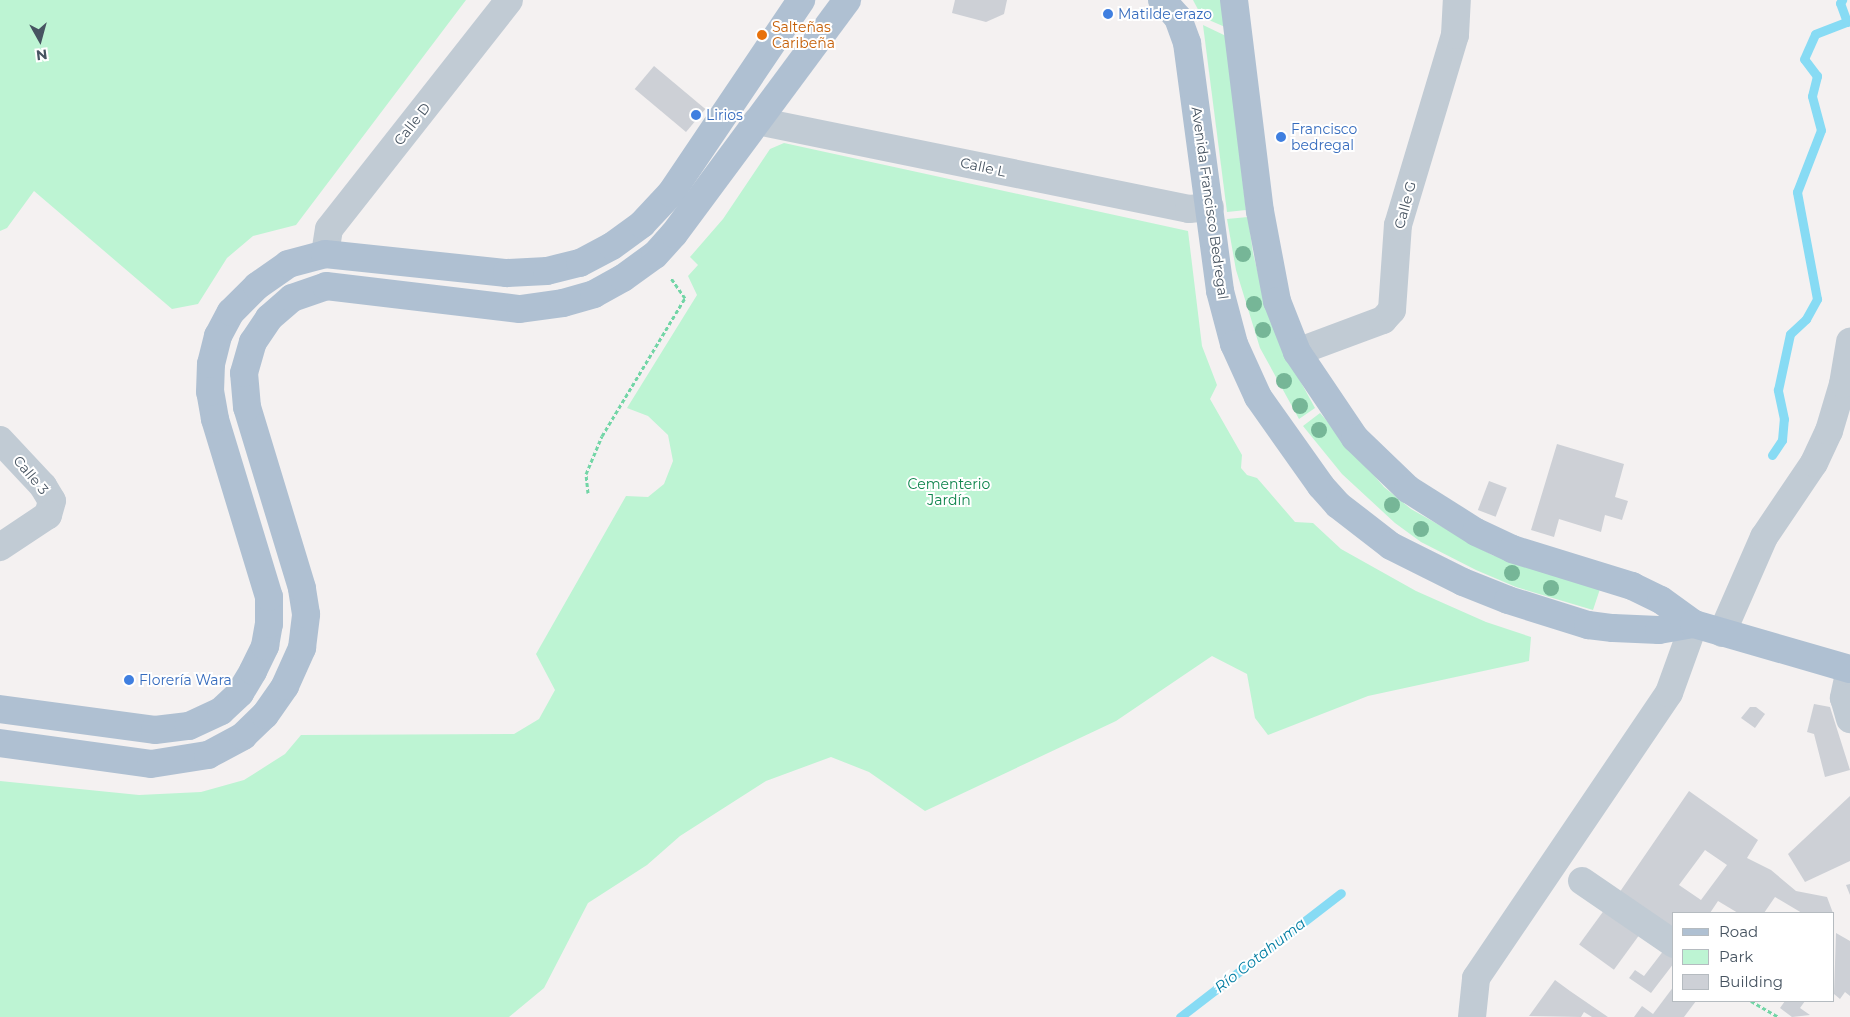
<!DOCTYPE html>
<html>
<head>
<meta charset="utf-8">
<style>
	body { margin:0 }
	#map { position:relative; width:1850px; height:1017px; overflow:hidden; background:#f4f1f1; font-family:Montserrat,sans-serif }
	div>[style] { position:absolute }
	.green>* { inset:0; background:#bdf4d3 }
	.stream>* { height:9px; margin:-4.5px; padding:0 4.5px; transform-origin:4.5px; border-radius:4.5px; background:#87dbf4 }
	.building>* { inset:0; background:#cdd0d6; transform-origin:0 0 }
	.path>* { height:3px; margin-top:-1.5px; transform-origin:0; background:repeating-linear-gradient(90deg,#72d5a6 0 4px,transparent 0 6.5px) }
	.minor>* { height:28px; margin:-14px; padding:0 14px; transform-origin:14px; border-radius:14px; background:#c1cbd4 }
	.major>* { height:28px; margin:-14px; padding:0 14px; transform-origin:14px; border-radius:14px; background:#afc0d2 }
	.trees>* { width:16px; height:16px; margin:-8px; border-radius:50%; background:#76b697 }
	.dots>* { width:14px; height:14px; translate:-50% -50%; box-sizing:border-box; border:2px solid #fff; border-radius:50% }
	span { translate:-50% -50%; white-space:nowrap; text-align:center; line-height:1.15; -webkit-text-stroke:4px #fff; paint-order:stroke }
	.shop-label { font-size:14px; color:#366cbe }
	.left { translate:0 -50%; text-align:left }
	.food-label { font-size:14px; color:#c56008 }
	.street-label { font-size:14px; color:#475461 }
	.park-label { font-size:14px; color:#0f854d }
	.water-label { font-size:15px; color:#037da2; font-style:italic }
	.legend { position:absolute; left:1672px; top:912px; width:162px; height:90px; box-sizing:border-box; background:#fff; border:1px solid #b5bbc0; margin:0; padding:6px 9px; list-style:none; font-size:15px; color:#475461 }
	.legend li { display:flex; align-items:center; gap:10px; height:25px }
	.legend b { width:25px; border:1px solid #b5bbc0 }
	.north { position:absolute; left:15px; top:15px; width:50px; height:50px; -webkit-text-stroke:4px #fff; paint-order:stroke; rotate:173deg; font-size:14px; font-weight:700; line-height:20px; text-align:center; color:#475461 }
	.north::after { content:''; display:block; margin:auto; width:18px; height:22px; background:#475461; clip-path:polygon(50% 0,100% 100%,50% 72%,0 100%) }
</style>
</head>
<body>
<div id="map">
	<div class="green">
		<div style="clip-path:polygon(0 0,466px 0,296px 225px,253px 236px,227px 258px,198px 304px,172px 309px,34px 191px,7px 228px,0 231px)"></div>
		<div style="clip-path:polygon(1193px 0,1222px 0,1225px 27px,1202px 17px)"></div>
		<div style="clip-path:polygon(1203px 25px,1226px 36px,1246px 210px,1227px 212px)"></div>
		<div style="clip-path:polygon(784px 143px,1188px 231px,1202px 346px,1217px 385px,1210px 399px,1242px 455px,1241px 468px,1247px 475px,1257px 478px,1295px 522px,1313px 523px,1341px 549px,1416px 591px,1486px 622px,1531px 637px,1529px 661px,1368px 696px,1268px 735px,1255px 718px,1247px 674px,1212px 656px,1116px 721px,925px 811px,869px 772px,831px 757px,766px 781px,680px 836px,647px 865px,588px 903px,544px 988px,509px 1017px,0 1017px,0 781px,139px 795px,201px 792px,244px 780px,285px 754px,301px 735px,514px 734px,539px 719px,555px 690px,536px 654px,626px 496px,648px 497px,664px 484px,673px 461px,668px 435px,648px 416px,627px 408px,697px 295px,688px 276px,698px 265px,690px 257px,723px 219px,770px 149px)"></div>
		<div style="clip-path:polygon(1248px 217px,1253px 253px,1267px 309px,1286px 355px,1315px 408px,1299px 419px,1260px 348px,1236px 270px,1227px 219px)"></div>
		<div style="clip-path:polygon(1320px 413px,1384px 487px,1411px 509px,1492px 555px,1600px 589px,1593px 610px,1516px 587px,1476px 570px,1421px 542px,1395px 523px,1342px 474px,1303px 426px)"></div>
	</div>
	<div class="stream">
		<div style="left:1772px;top:455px;width:18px;rotate:-56deg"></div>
		<div style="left:1782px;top:440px;width:21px;rotate:-85deg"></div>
		<div style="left:1784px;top:419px;width:30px;rotate:-102deg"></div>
		<div style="left:1778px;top:390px;width:57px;rotate:-77.9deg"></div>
		<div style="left:1790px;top:334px;width:22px;rotate:-43deg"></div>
		<div style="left:1806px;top:319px;width:23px;rotate:-61deg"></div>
		<div style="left:1817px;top:299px;width:109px;rotate:-100.6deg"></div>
		<div style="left:1797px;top:192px;width:66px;rotate:-68.8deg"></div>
		<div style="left:1821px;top:130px;width:35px;rotate:-105deg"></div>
		<div style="left:1812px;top:96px;width:21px;rotate:-76deg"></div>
		<div style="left:1817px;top:76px;width:21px;rotate:-127deg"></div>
		<div style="left:1804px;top:59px;width:27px;rotate:-66deg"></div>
		<div style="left:1815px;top:34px;width:34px;rotate:-21deg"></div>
		<div style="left:1847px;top:22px;width:20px;rotate:-110deg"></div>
		<div style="left:1840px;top:3px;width:4px;rotate:-56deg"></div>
		<div style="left:1180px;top:1017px;width:203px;rotate:-37.6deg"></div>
	</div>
	<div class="building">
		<div style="clip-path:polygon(955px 0,1007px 0,1004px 14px,986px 22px,952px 13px)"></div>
		<div style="left:654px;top:66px;width:67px;height:30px;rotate:40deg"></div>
		<div style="clip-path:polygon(1557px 444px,1624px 464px,1615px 497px,1628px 501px,1622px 520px,1605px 515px,1601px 532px,1559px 519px,1554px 537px,1531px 530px)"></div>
		<div style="left:1489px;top:481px;width:19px;height:31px;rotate:21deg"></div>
		<div style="clip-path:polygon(1814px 704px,1830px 707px,1850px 770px,1825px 777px,1814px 734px,1807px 732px)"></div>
		<div style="clip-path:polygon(1750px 707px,1756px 707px,1765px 714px,1755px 728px,1741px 718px)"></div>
		<div style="clip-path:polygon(evenodd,1689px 791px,1758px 840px,1747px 858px,1771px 870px,1796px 891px,1827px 897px,1833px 913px,1802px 913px,1775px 897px,1764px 913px,1738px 913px,1718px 901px,1710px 913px,1674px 913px,1674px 935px,1617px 896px,1689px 791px,1705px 850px,1727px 865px,1701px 900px,1679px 885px,1705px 850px)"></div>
		<div style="clip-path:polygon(1850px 796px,1850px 861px,1805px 882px,1788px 854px)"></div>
		<div style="clip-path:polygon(1850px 884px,1850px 895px,1846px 885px)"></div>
		<div style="left:1605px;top:909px;width:43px;height:44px;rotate:36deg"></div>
		<div style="clip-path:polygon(1836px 933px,1850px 941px,1850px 996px,1845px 992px,1840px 999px,1834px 994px)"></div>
		<div style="clip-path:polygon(1664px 950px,1674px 957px,1674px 963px,1651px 993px,1629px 978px,1635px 970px,1644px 976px)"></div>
		<div style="clip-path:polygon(1555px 980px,1570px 991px,1608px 1017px,1592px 1017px,1584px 1012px,1581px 1017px,1529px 1016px)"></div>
		<div style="clip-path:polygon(1674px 986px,1674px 1001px,1696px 1001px,1684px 1017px,1634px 1017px,1642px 1006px,1653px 1014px)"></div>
		<div style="clip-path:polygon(1785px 1001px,1805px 1001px,1800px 1008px,1810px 1015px,1792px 1017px,1780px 1008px)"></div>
	</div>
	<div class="path">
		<div style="left:588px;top:493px;width:19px;rotate:-96deg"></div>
		<div style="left:586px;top:474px;width:41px;rotate:-67.2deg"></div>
		<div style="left:602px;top:436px;width:161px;rotate:-59deg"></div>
		<div style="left:685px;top:298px;width:24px;rotate:-125deg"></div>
		<div style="left:1751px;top:1001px;width:32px;rotate:30deg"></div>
	</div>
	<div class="minor">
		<div style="left:757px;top:121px;width:441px;rotate:11.5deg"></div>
		<div style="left:1189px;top:209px;width:21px;rotate:-5deg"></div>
		<div style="left:325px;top:254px;width:25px;rotate:-81deg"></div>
		<div style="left:329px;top:229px;width:291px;rotate:-51.8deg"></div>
		<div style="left:1297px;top:352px;width:92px;rotate:-20.4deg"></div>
		<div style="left:1383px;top:320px;width:13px;rotate:-48deg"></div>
		<div style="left:1392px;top:310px;width:85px;rotate:-86deg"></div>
		<div style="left:1398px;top:225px;width:198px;rotate:-73.3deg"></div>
		<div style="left:1455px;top:35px;width:35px;rotate:-87deg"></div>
		<div style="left:0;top:440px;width:63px;rotate:46.9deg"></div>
		<div style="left:43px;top:486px;width:17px;rotate:59deg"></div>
		<div style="left:52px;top:501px;width:15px;rotate:106deg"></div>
		<div style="left:48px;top:515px;width:58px;rotate:146.3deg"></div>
		<div style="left:1722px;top:633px;width:105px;rotate:-66.4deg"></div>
		<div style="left:1764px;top:537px;width:89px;rotate:-56deg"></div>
		<div style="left:1814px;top:463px;width:35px;rotate:-65deg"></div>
		<div style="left:1829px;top:431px;width:49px;rotate:-73.4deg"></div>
		<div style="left:1843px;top:384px;width:43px;rotate:-80.5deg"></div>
		<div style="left:1850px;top:669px;width:30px;rotate:102deg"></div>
		<div style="left:1844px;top:698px;width:22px;rotate:74deg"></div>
		<div style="left:1582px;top:881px;width:112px;rotate:34.4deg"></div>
		<div style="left:1472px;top:1017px;width:39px;rotate:-84deg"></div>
		<div style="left:1476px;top:978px;width:344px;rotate:-55.9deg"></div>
		<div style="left:1669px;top:693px;width:73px;rotate:-70.1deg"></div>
	</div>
	<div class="major">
		<div style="left:1162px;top:0;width:24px;rotate:48deg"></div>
		<div style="left:1178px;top:18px;width:27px;rotate:70deg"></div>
		<div style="left:1187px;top:43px;width:250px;rotate:82.4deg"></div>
		<div style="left:1220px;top:291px;width:55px;rotate:75.2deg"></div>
		<div style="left:1234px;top:344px;width:58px;rotate:65.6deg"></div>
		<div style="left:1258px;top:397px;width:109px;rotate:54.7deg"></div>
		<div style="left:1321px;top:486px;width:25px;rotate:48deg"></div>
		<div style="left:1338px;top:505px;width:67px;rotate:37.7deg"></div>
		<div style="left:1391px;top:546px;width:80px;rotate:26.6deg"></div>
		<div style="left:1463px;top:582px;width:48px;rotate:21.8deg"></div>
		<div style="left:1508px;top:600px;width:84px;rotate:17.4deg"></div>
		<div style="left:1588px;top:625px;width:25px;rotate:7deg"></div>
		<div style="left:1613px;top:628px;width:46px;rotate:2.5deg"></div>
		<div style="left:1659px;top:630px;width:36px;rotate:-10deg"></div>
		<div style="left:1234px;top:0;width:213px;rotate:83deg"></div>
		<div style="left:1260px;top:211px;width:92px;rotate:79.3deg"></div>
		<div style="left:1277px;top:301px;width:55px;rotate:68.6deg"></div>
		<div style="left:1297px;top:352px;width:104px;rotate:56deg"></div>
		<div style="left:1355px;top:438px;width:74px;rotate:43.9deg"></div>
		<div style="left:1408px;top:489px;width:80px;rotate:32.3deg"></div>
		<div style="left:1476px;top:532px;width:40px;rotate:25deg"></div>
		<div style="left:1512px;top:549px;width:126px;rotate:17.1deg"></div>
		<div style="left:1632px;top:586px;width:32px;rotate:26deg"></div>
		<div style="left:1661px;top:600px;width:41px;rotate:36deg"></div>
		<div style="left:1694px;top:624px;width:162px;rotate:16.1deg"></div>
		<div style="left:0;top:709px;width:156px;rotate:7.7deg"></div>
		<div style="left:155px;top:730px;width:34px;rotate:-7deg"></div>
		<div style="left:189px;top:726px;width:35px;rotate:-25deg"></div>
		<div style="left:221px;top:711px;width:26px;rotate:-43deg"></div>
		<div style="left:240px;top:693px;width:26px;rotate:-59deg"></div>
		<div style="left:253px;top:671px;width:28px;rotate:-64deg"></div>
		<div style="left:265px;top:646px;width:22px;rotate:-80deg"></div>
		<div style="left:269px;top:624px;width:27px;rotate:-90deg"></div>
		<div style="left:269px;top:597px;width:186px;rotate:-106.9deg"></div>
		<div style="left:215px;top:419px;width:27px;rotate:-100deg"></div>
		<div style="left:210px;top:392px;width:28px;rotate:-88deg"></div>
		<div style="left:211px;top:364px;width:29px;rotate:-76deg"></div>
		<div style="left:218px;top:336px;width:27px;rotate:-62deg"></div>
		<div style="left:231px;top:312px;width:37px;rotate:-45deg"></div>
		<div style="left:257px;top:286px;width:38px;rotate:-35deg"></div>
		<div style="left:288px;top:264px;width:38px;rotate:-15deg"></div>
		<div style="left:325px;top:254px;width:183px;rotate:6deg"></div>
		<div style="left:507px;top:273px;width:40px;rotate:-2.9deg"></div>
		<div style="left:547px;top:271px;width:34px;rotate:-14deg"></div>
		<div style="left:580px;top:263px;width:36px;rotate:-28deg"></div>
		<div style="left:612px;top:246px;width:37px;rotate:-36deg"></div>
		<div style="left:642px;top:224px;width:42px;rotate:-46.9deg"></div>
		<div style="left:671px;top:193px;width:233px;rotate:-56deg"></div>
		<div style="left:0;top:743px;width:152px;rotate:7.9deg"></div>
		<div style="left:151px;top:764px;width:58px;rotate:-9deg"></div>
		<div style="left:208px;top:755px;width:40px;rotate:-28deg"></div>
		<div style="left:243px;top:736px;width:30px;rotate:-44deg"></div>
		<div style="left:265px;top:715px;width:35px;rotate:-55deg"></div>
		<div style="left:285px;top:686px;width:42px;rotate:-65.9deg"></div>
		<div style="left:302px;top:648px;width:34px;rotate:-83deg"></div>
		<div style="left:306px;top:614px;width:26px;rotate:-99deg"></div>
		<div style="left:302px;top:588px;width:189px;rotate:-106.9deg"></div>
		<div style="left:247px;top:407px;width:34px;rotate:-95deg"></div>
		<div style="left:244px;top:373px;width:32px;rotate:-74deg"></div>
		<div style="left:253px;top:342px;width:29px;rotate:-56deg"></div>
		<div style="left:269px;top:318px;width:30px;rotate:-41deg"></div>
		<div style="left:292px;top:298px;width:36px;rotate:-19deg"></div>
		<div style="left:326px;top:286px;width:195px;rotate:6.8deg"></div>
		<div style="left:520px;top:309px;width:43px;rotate:-7.9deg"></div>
		<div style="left:563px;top:303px;width:32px;rotate:-16deg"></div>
		<div style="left:594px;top:294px;width:33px;rotate:-29deg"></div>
		<div style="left:623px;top:278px;width:39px;rotate:-36deg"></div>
		<div style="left:655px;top:255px;width:28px;rotate:-48deg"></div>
		<div style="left:674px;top:234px;width:291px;rotate:-53.5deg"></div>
	</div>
	<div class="trees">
		<div style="left:1243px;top:254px"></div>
		<div style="left:1254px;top:304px"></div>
		<div style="left:1263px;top:330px"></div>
		<div style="left:1284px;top:381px"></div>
		<div style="left:1300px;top:406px"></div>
		<div style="left:1319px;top:430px"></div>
		<div style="left:1392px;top:505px"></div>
		<div style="left:1421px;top:529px"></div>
		<div style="left:1512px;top:573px"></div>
		<div style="left:1551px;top:588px"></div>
	</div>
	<div class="dots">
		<div style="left:1108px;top:14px;background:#3f7fe0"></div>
		<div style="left:762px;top:35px;background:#e8710a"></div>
		<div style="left:696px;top:115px;background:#3f7fe0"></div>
		<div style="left:1281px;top:137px;background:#3f7fe0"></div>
		<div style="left:129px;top:680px;background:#3f7fe0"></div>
	</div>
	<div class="shop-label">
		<span class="left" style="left:1118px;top:14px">Matilde erazo</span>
		<span class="left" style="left:706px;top:115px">Lirios</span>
		<span class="left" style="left:1291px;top:137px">Francisco<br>bedregal</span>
		<span class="left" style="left:139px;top:680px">Florería Wara</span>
	</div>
	<div class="food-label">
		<span class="left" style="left:772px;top:35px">Salteñas<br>Caribeña</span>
	</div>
	<div class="street-label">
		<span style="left:412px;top:124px;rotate:-52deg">Calle D</span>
		<span style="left:983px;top:167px;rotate:12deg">Calle L</span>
		<span style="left:1210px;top:203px;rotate:82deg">Avenida Francisco Bedregal</span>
		<span style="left:1405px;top:205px;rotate:-75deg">Calle G</span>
		<span style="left:31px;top:475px;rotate:50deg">Calle 3</span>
	</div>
	<div class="park-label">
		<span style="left:949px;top:492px">Cementerio<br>Jardín</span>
	</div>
	<div class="water-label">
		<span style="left:1260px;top:955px;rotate:-38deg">Río Cotahuma</span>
	</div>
	<ul class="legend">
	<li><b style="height:6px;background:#afc0d2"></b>Road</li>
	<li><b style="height:14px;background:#bdf4d3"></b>Park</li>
	<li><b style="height:14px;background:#cdd0d6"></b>Building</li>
	</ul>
	<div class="north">N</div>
</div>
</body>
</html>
